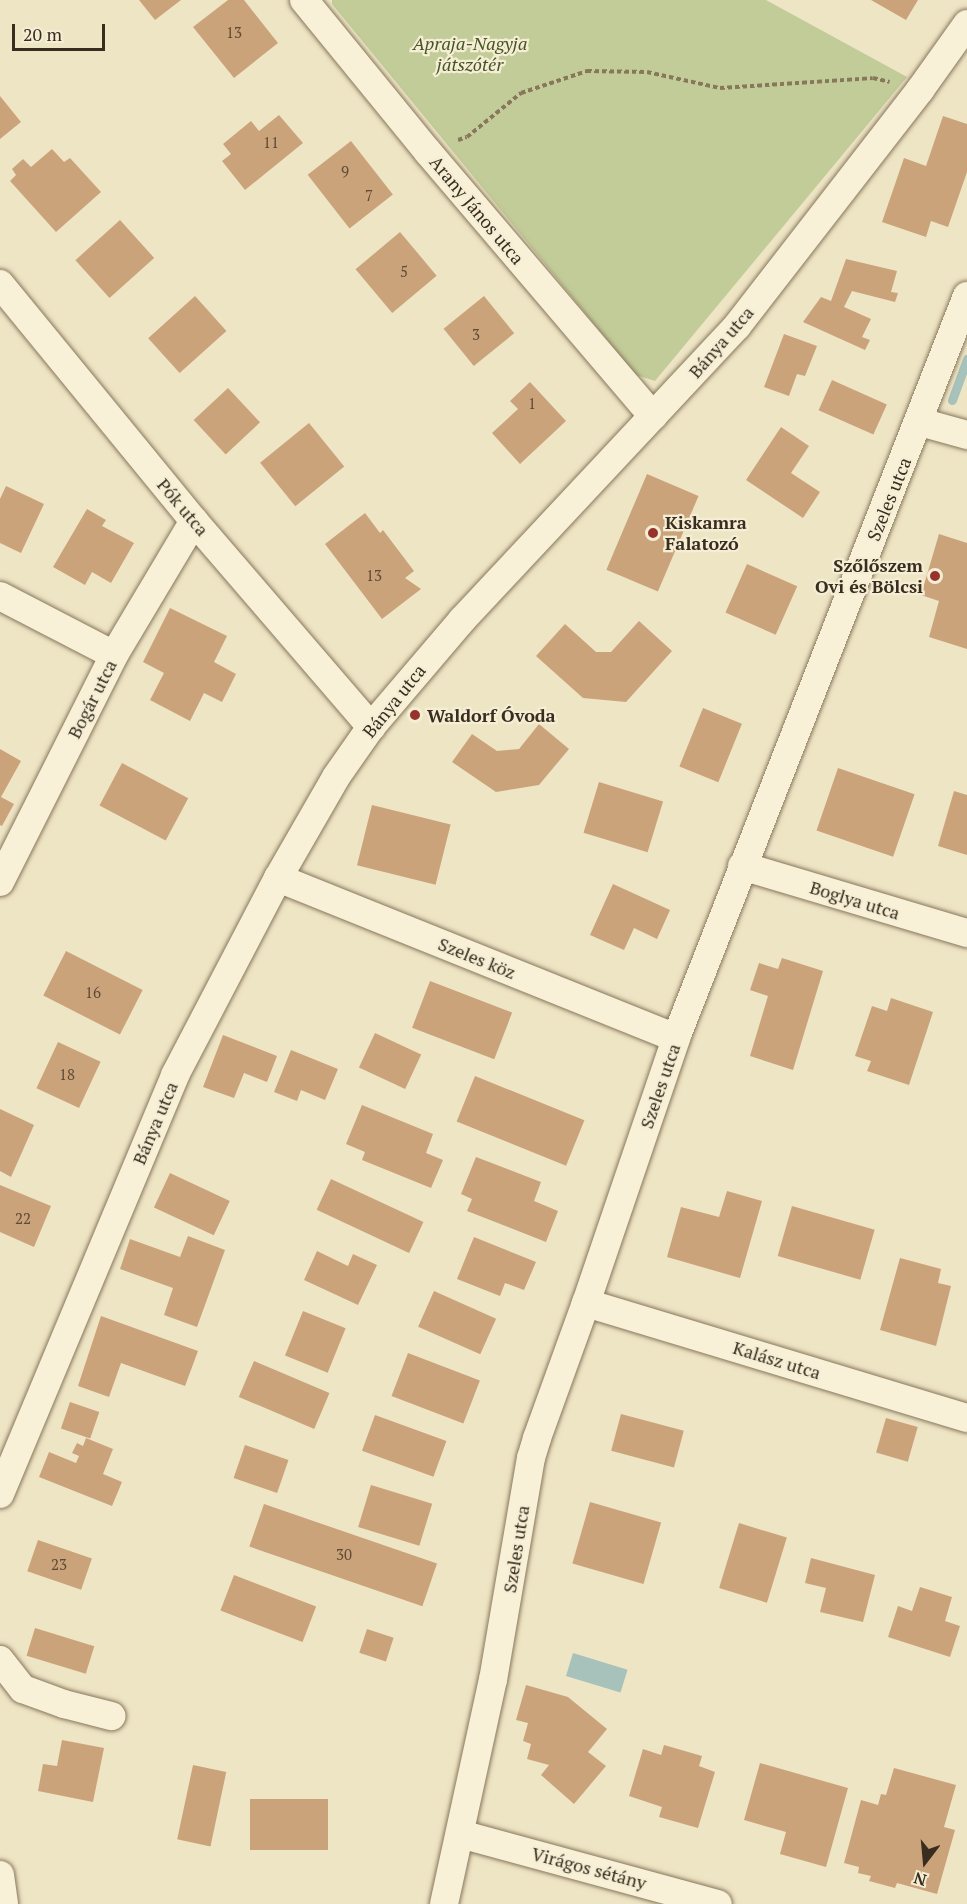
<!DOCTYPE html>
<html>
<head>
<meta charset="utf-8">
<style>
	body { margin:0 }
	#map { position:relative; width:967px; height:1904px; overflow:hidden; background:#eee5c5; font-family:"PT Serif",serif }
	div>[style] { position:absolute }
	.green>* { inset:0; background:#c2cc99 }
	.water>* { inset:0; background:#a7c1bb; transform-origin:0 0 }
	.stream>* { height:9px; margin:-4.5px; padding:0 4.5px; transform-origin:4.5px; border-radius:4.5px; background:#a7c1bb }
	.building>* { inset:0; background:#cba37b; transform-origin:0 0 }
	.path>* { height:4px; margin-top:-2px; transform-origin:0; background:repeating-linear-gradient(90deg,#88775b 0 4.5px,transparent 0 7.5px) }
	.roads { filter:drop-shadow(0 0 2px #88775b) drop-shadow(0 0 2px #88775b) }
	.street>* { height:28px; margin:-14px; padding:0 14px; transform-origin:14px; border-radius:14px; background:#f8f1d8 }
	.dots>* { width:16px; height:16px; translate:-50% -50%; box-sizing:border-box; border:3px solid #f5eed4; border-radius:50% }
	span { translate:-50% -50%; white-space:nowrap; text-align:center; line-height:1.15; -webkit-text-stroke:4.5px #f5eed4; paint-order:stroke }
	.number-label { font-size:15px; color:#5e4a36 }
	.number-label span { -webkit-text-stroke-width:0 }
	.park-label { font-size:18px; color:#455526; font-style:italic }
	.street-label { font-size:18px; color:#392d1f }
	.poi-label { font-size:18px; color:#392d1f; font-weight:700 }
	.left { translate:0 -50%; text-align:left }
	.right { translate:-100% -50%; text-align:right }
	.north { position:absolute; left:895px; top:1832px; width:60px; height:60px; -webkit-text-stroke:4px #f5eed4; paint-order:stroke; rotate:196deg; font-size:16px; font-weight:700; line-height:24px; text-align:center; color:#392d1f }
	.north::after { content:''; display:block; margin:auto; width:21px; height:27px; background:#392d1f; clip-path:polygon(50% 0,100% 100%,50% 72%,0 100%) }
	.scale { position:absolute; left:12px; top:24px; width:93px; height:27px; box-sizing:border-box; border:3px solid #392d1f; border-top:0; padding-left:8px; font-size:18px; line-height:21px; white-space:nowrap; color:#392d1f; -webkit-text-stroke:4px #f5eed4; paint-order:stroke }
</style>
</head>
<body>
<div id="map">
	<div class="green">
		<div style="clip-path:polygon(332px 0,766px 0,907px 77px,655px 381px,636px 375px,332px 4px)"></div>
	</div>
	<div class="water">
		<div style="left:573px;top:1653px;width:57px;height:24px;rotate:17deg"></div>
	</div>
	<div class="stream">
		<div style="left:952px;top:400px;width:44px;rotate:-69.9deg"></div>
	</div>
	<div class="building">
		<div style="clip-path:polygon(139px 0,181px 0,155px 20px)"></div>
		<div style="clip-path:polygon(228px 0,244px 0,278px 43px,234px 78px,193px 27px)"></div>
		<div style="clip-path:polygon(871px 0,918px 0,906px 20px)"></div>
		<div style="clip-path:polygon(0 96px,21px 122px,0 139px)"></div>
		<div style="clip-path:polygon(279px 115px,303px 143px,245px 190px,222px 161px,231px 154px,223px 144px,251px 121px,259px 131px)"></div>
		<div style="clip-path:polygon(943px 116px,967px 124px,967px 172px,948px 227px,931px 221px,926px 237px,882px 222px,904px 158px,926px 166px)"></div>
		<div style="left:351px;top:141px;width:68px;height:55px;rotate:52deg"></div>
		<div style="clip-path:polygon(52px 149px,64px 162px,70px 158px,101px 192px,56px 232px,10px 181px,16px 175px,12px 169px,23px 159px,31px 167px)"></div>
		<div style="left:120px;top:220px;width:51px;height:60px;rotate:48deg"></div>
		<div style="left:400px;top:232px;width:57px;height:58px;rotate:50deg"></div>
		<div style="clip-path:polygon(846px 259px,897px 271px,891px 292px,898px 293px,895px 302px,852px 291px,844px 307px,871px 319px,862px 337px,870px 340px,865px 350px,803px 322px,821px 297px,831px 301px)"></div>
		<div style="left:195px;top:296px;width:47px;height:63px;rotate:48deg"></div>
		<div style="left:484px;top:296px;width:48px;height:52px;rotate:51deg"></div>
		<div style="clip-path:polygon(784px 334px,817px 346px,805px 376px,797px 374px,789px 396px,764px 387px)"></div>
		<div style="left:832px;top:380px;width:60px;height:33px;rotate:24deg"></div>
		<div style="clip-path:polygon(530px 382px,566px 421px,520px 464px,492px 433px,518px 409px,510px 401px)"></div>
		<div style="left:228px;top:388px;width:47px;height:47px;rotate:47deg"></div>
		<div style="left:309px;top:423px;width:56px;height:63px;rotate:51deg"></div>
		<div style="clip-path:polygon(781px 427px,809px 446px,791px 473px,820px 492px,803px 518px,746px 480px)"></div>
		<div style="left:647px;top:474px;width:56px;height:104px;rotate:23deg"></div>
		<div style="clip-path:polygon(6px 486px,44px 504px,21px 553px,0 543px,0 499px)"></div>
		<div style="clip-path:polygon(87px 509px,106px 520px,102px 526px,134px 543px,111px 583px,92px 572px,85px 585px,53px 567px)"></div>
		<div style="clip-path:polygon(365px 513px,380px 533px,383px 530px,414px 571px,405px 578px,421px 589px,382px 619px,325px 544px)"></div>
		<div style="clip-path:polygon(939px 534px,967px 543px,967px 649px,929px 637px,939px 601px,921px 595px)"></div>
		<div style="left:747px;top:564px;width:55px;height:53px;rotate:24deg"></div>
		<div style="clip-path:polygon(170px 608px,227px 636px,214px 662px,236px 674px,222px 702px,204px 693px,190px 721px,150px 700px,164px 673px,143px 662px)"></div>
		<div style="clip-path:polygon(639px 621px,672px 651px,626px 702px,583px 698px,536px 656px,565px 624px,596px 652px,611px 652px)"></div>
		<div style="left:703px;top:708px;width:42px;height:63px;rotate:22deg"></div>
		<div style="clip-path:polygon(539px 724px,569px 749px,539px 785px,496px 792px,452px 762px,472px 734px,497px 751px,519px 749px)"></div>
		<div style="clip-path:polygon(0 749px,21px 761px,1px 797px,14px 804px,2px 826px,0 825px)"></div>
		<div style="left:122px;top:763px;width:75px;height:48px;rotate:28deg"></div>
		<div style="left:838px;top:768px;width:81px;height:66px;rotate:19deg"></div>
		<div style="left:599px;top:782px;width:67px;height:53px;rotate:17deg"></div>
		<div style="clip-path:polygon(954px 791px,967px 795px,967px 855px,938px 846px)"></div>
		<div style="left:372px;top:805px;width:81px;height:62px;rotate:14deg"></div>
		<div style="clip-path:polygon(613px 884px,670px 910px,657px 939px,634px 928px,624px 950px,590px 935px)"></div>
		<div style="left:66px;top:951px;width:86px;height:50px;rotate:27deg"></div>
		<div style="clip-path:polygon(782px 958px,823px 971px,793px 1070px,750px 1056px,768px 996px,750px 990px,759px 963px,778px 969px)"></div>
		<div style="left:430px;top:981px;width:88px;height:50px;rotate:21deg"></div>
		<div style="clip-path:polygon(891px 998px,933px 1012px,909px 1085px,867px 1071px,871px 1061px,855px 1056px,872px 1006px,887px 1011px)"></div>
		<div style="left:375px;top:1033px;width:51px;height:38px;rotate:25deg"></div>
		<div style="clip-path:polygon(223px 1035px,277px 1056px,267px 1082px,244px 1073px,234px 1098px,203px 1087px)"></div>
		<div style="left:58px;top:1042px;width:47px;height:51px;rotate:25deg"></div>
		<div style="clip-path:polygon(291px 1050px,338px 1069px,325px 1100px,301px 1090px,297px 1101px,274px 1092px)"></div>
		<div style="left:475px;top:1076px;width:118px;height:49px;rotate:22deg"></div>
		<div style="clip-path:polygon(362px 1105px,433px 1134px,426px 1153px,443px 1160px,431px 1188px,362px 1160px,365px 1152px,346px 1144px)"></div>
		<div style="clip-path:polygon(0 1109px,34px 1125px,11px 1177px,0 1171px)"></div>
		<div style="clip-path:polygon(476px 1157px,541px 1182px,534px 1201px,558px 1211px,546px 1242px,467px 1211px,472px 1199px,461px 1194px)"></div>
		<div style="left:170px;top:1173px;width:66px;height:38px;rotate:25deg"></div>
		<div style="left:331px;top:1179px;width:102px;height:34px;rotate:25deg"></div>
		<div style="clip-path:polygon(0 1185px,51px 1206px,34px 1247px,0 1232px)"></div>
		<div style="clip-path:polygon(727px 1191px,762px 1201px,740px 1278px,667px 1257px,681px 1207px,719px 1217px)"></div>
		<div style="left:792px;top:1206px;width:86px;height:52px;rotate:16deg"></div>
		<div style="clip-path:polygon(188px 1236px,225px 1250px,197px 1327px,164px 1315px,173px 1288px,120px 1269px,130px 1239px,180px 1257px)"></div>
		<div style="clip-path:polygon(474px 1237px,536px 1262px,524px 1290px,505px 1283px,500px 1296px,457px 1279px)"></div>
		<div style="clip-path:polygon(317px 1251px,348px 1266px,353px 1254px,377px 1265px,358px 1305px,304px 1280px)"></div>
		<div style="clip-path:polygon(900px 1258px,941px 1269px,938px 1283px,951px 1286px,936px 1346px,880px 1330px)"></div>
		<div style="left:434px;top:1291px;width:68px;height:39px;rotate:24deg"></div>
		<div style="left:303px;top:1311px;width:46px;height:48px;rotate:22deg"></div>
		<div style="clip-path:polygon(101px 1316px,198px 1351px,185px 1386px,121px 1363px,109px 1397px,78px 1386px)"></div>
		<div style="left:408px;top:1353px;width:77px;height:46px;rotate:21deg"></div>
		<div style="left:254px;top:1361px;width:82px;height:39px;rotate:23deg"></div>
		<div style="left:70px;top:1402px;width:31px;height:28px;rotate:19deg"></div>
		<div style="left:621px;top:1414px;width:65px;height:38px;rotate:15deg"></div>
		<div style="left:375px;top:1415px;width:76px;height:38px;rotate:20deg"></div>
		<div style="left:886px;top:1418px;width:33px;height:36px;rotate:16deg"></div>
		<div style="clip-path:polygon(86px 1438px,113px 1449px,103px 1474px,122px 1482px,112px 1506px,39px 1477px,49px 1452px,76px 1463px,79px 1456px,72px 1453px,77px 1443px,83px 1446px)"></div>
		<div style="left:245px;top:1445px;width:46px;height:35px;rotate:19deg"></div>
		<div style="left:371px;top:1485px;width:64px;height:44px;rotate:17deg"></div>
		<div style="left:590px;top:1502px;width:74px;height:64px;rotate:16deg"></div>
		<div style="left:264px;top:1504px;width:183px;height:45px;rotate:19deg"></div>
		<div style="left:739px;top:1523px;width:50px;height:68px;rotate:17deg"></div>
		<div style="left:38px;top:1540px;width:57px;height:33px;rotate:19deg"></div>
		<div style="clip-path:polygon(811px 1558px,875px 1575px,863px 1622px,820px 1612px,826px 1588px,805px 1583px)"></div>
		<div style="left:234px;top:1575px;width:88px;height:38px;rotate:21deg"></div>
		<div style="clip-path:polygon(920px 1587px,952px 1597px,945px 1621px,960px 1626px,950px 1657px,888px 1637px,898px 1606px,912px 1611px)"></div>
		<div style="left:35px;top:1628px;width:62px;height:29px;rotate:17deg"></div>
		<div style="left:367px;top:1629px;width:28px;height:25px;rotate:18deg"></div>
		<div style="clip-path:polygon(526px 1685px,568px 1697px,607px 1729px,588px 1752px,606px 1766px,574px 1804px,541px 1775px,549px 1765px,527px 1759px,531px 1744px,523px 1741px,528px 1723px,516px 1720px)"></div>
		<div style="clip-path:polygon(62px 1740px,104px 1748px,93px 1802px,38px 1791px,43px 1764px,57px 1766px)"></div>
		<div style="clip-path:polygon(664px 1745px,702px 1756px,699px 1766px,715px 1772px,698px 1828px,659px 1817px,662px 1807px,629px 1796px,643px 1749px,661px 1755px)"></div>
		<div style="clip-path:polygon(760px 1763px,848px 1788px,826px 1867px,780px 1854px,786px 1832px,744px 1820px)"></div>
		<div style="left:193px;top:1765px;width:34px;height:76px;rotate:12deg"></div>
		<div style="clip-path:polygon(894px 1768px,956px 1785px,944px 1827px,955px 1830px,937px 1894px,897px 1883px,895px 1888px,869px 1881px,871px 1876px,858px 1873px,859px 1867px,844px 1863px,861px 1800px,878px 1805px,881px 1794px,886px 1795px)"></div>
		<div style="left:250px;top:1799px;width:78px;height:51px"></div>
	</div>
	<div class="path">
		<div style="left:458px;top:140px;width:9px;rotate:-18deg"></div>
		<div style="left:467px;top:137px;width:70px;rotate:-39.2deg"></div>
		<div style="left:521px;top:93px;width:70px;rotate:-18.4deg"></div>
		<div style="left:587px;top:71px;width:60px;rotate:1deg"></div>
		<div style="left:647px;top:72px;width:75px;rotate:12.4deg"></div>
		<div style="left:720px;top:88px;width:153px;rotate:-3.7deg"></div>
		<div style="left:873px;top:78px;width:17px;rotate:13deg"></div>
	</div>
	<div class="roads">
		<div class="street">
			<div style="left:304px;top:0;width:196px;rotate:50.8deg"></div>
			<div style="left:428px;top:152px;width:347px;rotate:49.6deg"></div>
			<div style="left:0;top:284px;width:306px;rotate:50.7deg"></div>
			<div style="left:194px;top:521px;width:272px;rotate:49.3deg"></div>
			<div style="left:920px;top:422px;width:49px;rotate:15.5deg"></div>
			<div style="left:0;top:596px;width:128px;rotate:27.4deg"></div>
			<div style="left:742px;top:866px;width:235px;rotate:16.6deg"></div>
			<div style="left:278px;top:878px;width:429px;rotate:21.9deg"></div>
			<div style="left:0;top:882px;width:254px;rotate:-63.3deg"></div>
			<div style="left:114px;top:655px;width:156px;rotate:-59.2deg"></div>
			<div style="left:586px;top:1303px;width:398px;rotate:16.8deg"></div>
			<div style="left:0;top:1494px;width:454px;rotate:-67.3deg"></div>
			<div style="left:175px;top:1075px;width:222px;rotate:-62.4deg"></div>
			<div style="left:278px;top:878px;width:116px;rotate:-60.1deg"></div>
			<div style="left:336px;top:777px;width:61px;rotate:-55deg"></div>
			<div style="left:371px;top:727px;width:140px;rotate:-49.6deg"></div>
			<div style="left:462px;top:620px;width:403px;rotate:-46.9deg"></div>
			<div style="left:737px;top:326px;width:299px;rotate:-52.2deg"></div>
			<div style="left:920px;top:90px;width:81px;rotate:-54.5deg"></div>
			<div style="left:0;top:1660px;width:37px;rotate:52deg"></div>
			<div style="left:23px;top:1689px;width:44px;rotate:20.1deg"></div>
			<div style="left:64px;top:1704px;width:49px;rotate:14.3deg"></div>
			<div style="left:460px;top:1834px;width:267px;rotate:15.2deg"></div>
			<div style="left:0;top:1875px;width:29px;rotate:82deg"></div>
			<div style="left:444px;top:1904px;width:229px;rotate:-77.7deg"></div>
			<div style="left:493px;top:1680px;width:225px;rotate:-80.3deg"></div>
			<div style="left:531px;top:1458px;width:21px;rotate:-73deg"></div>
			<div style="left:537px;top:1438px;width:144px;rotate:-70.1deg"></div>
			<div style="left:586px;top:1303px;width:280px;rotate:-71.2deg"></div>
			<div style="left:676px;top:1038px;width:797px;rotate:-68.59deg"></div>
		</div>
	</div>
	<div class="dots">
		<div style="left:653px;top:533px;background:#96342c"></div>
		<div style="left:935px;top:576px;background:#96342c"></div>
		<div style="left:415px;top:715px;background:#96342c"></div>
	</div>
	<div class="number-label">
		<span style="left:234px;top:33px">13</span>
		<span style="left:271px;top:143px">11</span>
		<span style="left:345px;top:172px">9</span>
		<span style="left:369px;top:196px">7</span>
		<span style="left:404px;top:272px">5</span>
		<span style="left:476px;top:335px">3</span>
		<span style="left:532px;top:404px">1</span>
		<span style="left:374px;top:576px">13</span>
		<span style="left:93px;top:993px">16</span>
		<span style="left:67px;top:1075px">18</span>
		<span style="left:23px;top:1219px">22</span>
		<span style="left:344px;top:1555px">30</span>
		<span style="left:59px;top:1565px">23</span>
	</div>
	<div class="park-label">
		<span style="left:470px;top:54px">Apraja-Nagyja<br>játszótér</span>
	</div>
	<div class="street-label">
		<span style="left:477px;top:210px;rotate:50deg">Arany János utca</span>
		<span style="left:721px;top:342px;rotate:-49deg">Bánya utca</span>
		<span style="left:889px;top:499px;rotate:-68deg">Szeles utca</span>
		<span style="left:183px;top:507px;rotate:50deg">Pók utca</span>
		<span style="left:92px;top:699px;rotate:-63deg">Bogár utca</span>
		<span style="left:394px;top:701px;rotate:-51deg">Bánya utca</span>
		<span style="left:855px;top:900px;rotate:17deg">Boglya utca</span>
		<span style="left:477px;top:958px;rotate:22deg">Szeles köz</span>
		<span style="left:660px;top:1086px;rotate:-71deg">Szeles utca</span>
		<span style="left:155px;top:1123px;rotate:-67deg">Bánya utca</span>
		<span style="left:777px;top:1360px;rotate:17deg">Kalász utca</span>
		<span style="left:516px;top:1549px;rotate:-81deg">Szeles utca</span>
		<span style="left:589px;top:1868px;rotate:15deg">Virágos sétány</span>
	</div>
	<div class="poi-label">
		<span class="left" style="left:665px;top:533px">Kiskamra<br>Falatozó</span>
		<span class="right" style="left:923px;top:576px">Szőlőszem<br>Ovi és Bölcsi</span>
		<span class="left" style="left:427px;top:715px">Waldorf Óvoda</span>
	</div>
	<div class="north">N</div>
	<div class="scale">20 m</div>
</div>
</body>
</html>
